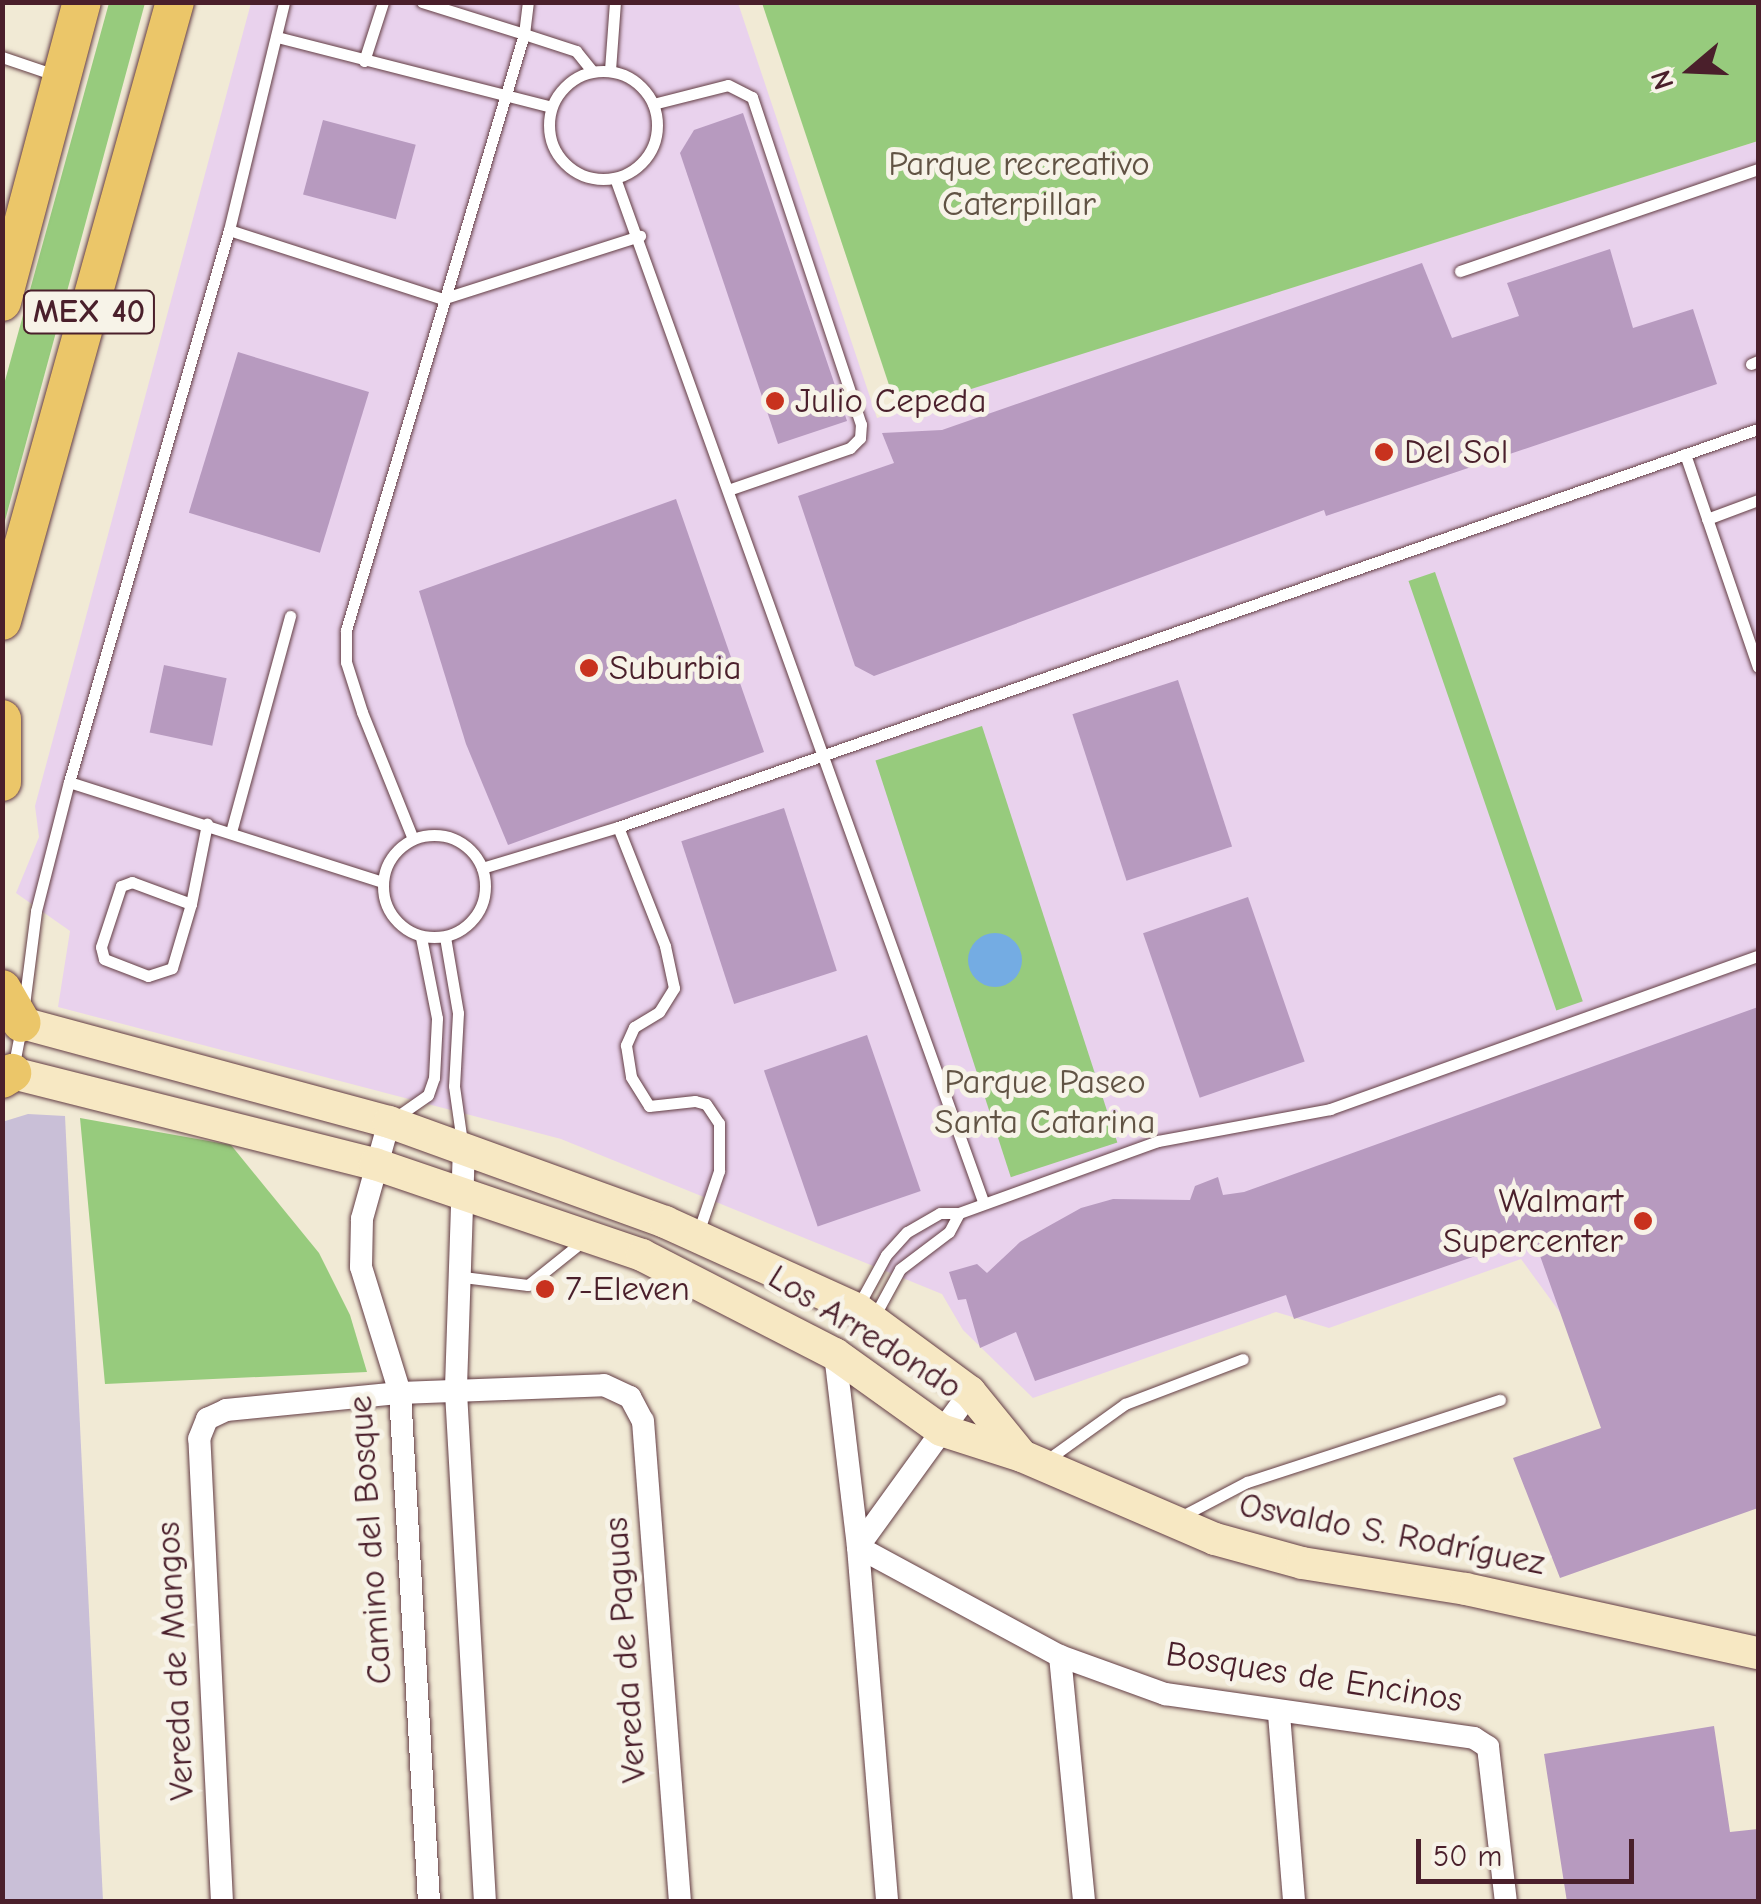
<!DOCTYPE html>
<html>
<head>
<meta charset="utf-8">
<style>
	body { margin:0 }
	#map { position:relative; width:1761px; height:1904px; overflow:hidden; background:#f1ead5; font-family:"Comic Neue",sans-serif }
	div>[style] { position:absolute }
	.built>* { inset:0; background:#e9d2ed }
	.industrial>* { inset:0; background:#c9bfd7 }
	.green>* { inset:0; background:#97cb7d; transform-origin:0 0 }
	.water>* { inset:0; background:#74ace3 }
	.round { border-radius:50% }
	.building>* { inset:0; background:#b79abf; transform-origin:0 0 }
	.roads { filter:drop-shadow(0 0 2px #633d44) drop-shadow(0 0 2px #633d44) }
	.lane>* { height:11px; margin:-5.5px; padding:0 5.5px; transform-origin:5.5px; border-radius:5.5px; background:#fff }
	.lane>.ring { margin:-5.5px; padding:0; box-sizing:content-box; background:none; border:11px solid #fff; border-radius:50% }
	.street>* { height:22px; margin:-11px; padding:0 11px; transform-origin:11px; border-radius:11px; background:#fff }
	.secondary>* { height:32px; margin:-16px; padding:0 16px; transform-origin:16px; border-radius:16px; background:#f7e8c3 }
	.primary>* { height:38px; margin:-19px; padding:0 19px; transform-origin:19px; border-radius:19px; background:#ebc669 }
	.dots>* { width:28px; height:28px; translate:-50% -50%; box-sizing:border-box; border:5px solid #f7f3e8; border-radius:50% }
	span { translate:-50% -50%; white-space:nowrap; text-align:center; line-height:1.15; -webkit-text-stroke:10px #f7f3e8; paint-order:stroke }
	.shield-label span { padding:2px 8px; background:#f7f3e8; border:2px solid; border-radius:8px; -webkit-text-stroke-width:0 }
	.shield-label { font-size:32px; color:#4a1f2b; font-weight:700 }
	.park-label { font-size:35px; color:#615344 }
	.poi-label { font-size:35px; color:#4a1f2b }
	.left { translate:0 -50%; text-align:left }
	.right { translate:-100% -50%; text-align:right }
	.street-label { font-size:35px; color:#4a1f2b }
	.frame { position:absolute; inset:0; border:5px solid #4a1f2b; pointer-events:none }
	.north { position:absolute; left:1641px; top:20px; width:100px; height:100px; -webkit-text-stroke:8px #f7f3e8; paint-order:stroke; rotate:251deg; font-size:28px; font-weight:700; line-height:40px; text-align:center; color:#4a1f2b }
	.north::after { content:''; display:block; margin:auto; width:35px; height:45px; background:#4a1f2b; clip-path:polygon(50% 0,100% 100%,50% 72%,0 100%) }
	.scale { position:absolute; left:1416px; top:1839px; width:218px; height:45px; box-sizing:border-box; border:5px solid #4a1f2b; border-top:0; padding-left:12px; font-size:30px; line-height:35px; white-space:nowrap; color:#4a1f2b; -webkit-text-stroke:8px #f7f3e8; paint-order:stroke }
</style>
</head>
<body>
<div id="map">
	<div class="built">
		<div style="clip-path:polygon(251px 3px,738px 3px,877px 418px,1758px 141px,1758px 1361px,1629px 1407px,1521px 1259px,1329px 1328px,1276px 1312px,1033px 1398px,963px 1330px,942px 1294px,561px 1139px,58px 1007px,70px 931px,16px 893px,39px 837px,35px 806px)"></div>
	</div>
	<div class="industrial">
		<div style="clip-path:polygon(28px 1114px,65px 1116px,103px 1901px,3px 1901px,2px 1122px)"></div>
	</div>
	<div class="green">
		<div style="clip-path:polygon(109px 3px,145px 3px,3px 528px,3px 388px)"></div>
		<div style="clip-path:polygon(762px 3px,1758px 3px,1758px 141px,898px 412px)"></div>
		<div style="left:1435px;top:572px;width:454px;height:28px;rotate:71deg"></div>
		<div style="left:982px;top:726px;width:438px;height:112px;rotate:72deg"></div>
		<div style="clip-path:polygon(80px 1118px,231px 1145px,319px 1253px,350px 1315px,367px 1372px,105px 1384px)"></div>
	</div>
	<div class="water">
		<div class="round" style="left:968px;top:933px;width:54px;height:54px"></div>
	</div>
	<div class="building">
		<div style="clip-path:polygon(743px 113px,847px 421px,778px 444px,680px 153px,694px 130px)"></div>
		<div style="left:323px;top:120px;width:96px;height:77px;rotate:15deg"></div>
		<div style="clip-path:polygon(1610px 249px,1633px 328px,1693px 309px,1717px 384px,1326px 516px,1324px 510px,874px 676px,855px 666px,798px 496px,894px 463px,882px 433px,942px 430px,1422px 263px,1452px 338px,1519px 316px,1507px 283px)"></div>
		<div style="left:238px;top:352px;width:137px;height:168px;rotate:17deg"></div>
		<div style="clip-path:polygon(676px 499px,764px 752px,508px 845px,466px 744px,419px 591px)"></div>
		<div style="left:164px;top:665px;width:64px;height:69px;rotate:12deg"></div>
		<div style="left:1178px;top:680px;width:175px;height:111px;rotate:72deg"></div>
		<div style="left:784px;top:808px;width:171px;height:108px;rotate:72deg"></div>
		<div style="left:1248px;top:897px;width:174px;height:111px;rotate:71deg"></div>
		<div style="clip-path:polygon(1758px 1007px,1758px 1508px,1560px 1578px,1513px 1458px,1601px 1428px,1533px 1236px,1294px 1319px,1286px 1295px,1035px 1381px,1016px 1332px,980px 1348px,966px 1299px,958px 1300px,949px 1272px,977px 1264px,987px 1273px,1020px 1242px,1081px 1208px,1113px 1199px,1190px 1200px,1195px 1186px,1218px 1177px,1223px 1195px,1244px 1192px)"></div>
		<div style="left:867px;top:1035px;width:165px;height:109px;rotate:71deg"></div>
		<div style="clip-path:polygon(1714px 1726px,1730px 1832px,1758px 1829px,1758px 1902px,1567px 1902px,1544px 1754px)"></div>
	</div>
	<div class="roads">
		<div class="lane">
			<div style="left:422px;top:2px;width:107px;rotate:17.4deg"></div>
			<div style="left:524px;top:34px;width:32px;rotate:-83deg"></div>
			<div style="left:281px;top:38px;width:279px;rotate:14.3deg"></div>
			<div style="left:2px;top:57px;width:56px;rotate:18.8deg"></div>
			<div style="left:364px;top:61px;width:62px;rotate:-72.1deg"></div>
			<div style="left:610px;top:70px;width:68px;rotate:-85.8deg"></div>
			<div class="ring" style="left:549px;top:71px;width:97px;height:97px"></div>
			<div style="left:653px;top:104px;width:77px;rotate:-14.2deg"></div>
			<div style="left:728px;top:85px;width:27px;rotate:27deg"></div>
			<div style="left:752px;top:97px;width:345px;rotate:71.6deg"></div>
			<div style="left:861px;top:424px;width:14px;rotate:94deg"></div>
			<div style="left:860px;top:438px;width:14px;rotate:135deg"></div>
			<div style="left:850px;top:448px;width:129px;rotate:161deg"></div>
			<div style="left:615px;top:178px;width:1087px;rotate:70.22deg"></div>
			<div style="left:229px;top:230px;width:224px;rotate:17.9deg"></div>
			<div style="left:442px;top:299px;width:208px;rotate:-17.7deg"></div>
			<div style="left:1460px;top:271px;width:315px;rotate:-18.9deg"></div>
			<div style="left:1751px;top:364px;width:8px;rotate:-23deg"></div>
			<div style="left:1685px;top:454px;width:225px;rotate:71.1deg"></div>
			<div style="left:1707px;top:519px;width:54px;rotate:-20.4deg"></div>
			<div style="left:69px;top:782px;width:329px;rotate:17.7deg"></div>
			<div style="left:618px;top:827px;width:128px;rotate:68.4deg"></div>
			<div style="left:665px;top:946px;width:43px;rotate:77.9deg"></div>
			<div style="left:674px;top:988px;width:28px;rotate:122deg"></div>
			<div style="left:659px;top:1012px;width:29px;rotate:149deg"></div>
			<div style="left:634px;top:1027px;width:20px;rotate:114deg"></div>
			<div style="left:626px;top:1045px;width:32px;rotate:81deg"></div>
			<div style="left:631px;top:1077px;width:34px;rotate:58deg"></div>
			<div style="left:649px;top:1106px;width:46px;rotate:-6.2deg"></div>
			<div style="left:695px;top:1101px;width:11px;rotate:15deg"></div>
			<div style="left:706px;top:1104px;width:23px;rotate:56deg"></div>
			<div style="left:719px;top:1123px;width:48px;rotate:90deg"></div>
			<div style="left:719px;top:1171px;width:69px;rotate:108.7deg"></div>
			<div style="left:231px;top:832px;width:224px;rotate:-74.7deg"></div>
			<div class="ring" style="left:383px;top:835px;width:91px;height:91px"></div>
			<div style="left:413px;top:839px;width:137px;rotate:-111.9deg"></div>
			<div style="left:362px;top:712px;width:52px;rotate:-107.7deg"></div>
			<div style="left:346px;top:662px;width:32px;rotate:-90deg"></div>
			<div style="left:346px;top:630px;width:622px;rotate:-73.37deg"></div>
			<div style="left:524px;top:34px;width:55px;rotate:18.1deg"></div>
			<div style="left:576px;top:51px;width:26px;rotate:51deg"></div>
			<div style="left:482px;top:868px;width:142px;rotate:-16.8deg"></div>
			<div style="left:618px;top:827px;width:1207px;rotate:-19.25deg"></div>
			<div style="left:191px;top:904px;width:63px;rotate:-159.6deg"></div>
			<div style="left:132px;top:882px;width:12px;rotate:160deg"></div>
			<div style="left:121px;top:886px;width:64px;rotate:108.2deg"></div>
			<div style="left:101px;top:947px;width:12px;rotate:76deg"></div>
			<div style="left:104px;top:959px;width:47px;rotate:21.1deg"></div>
			<div style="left:148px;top:976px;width:25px;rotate:-18deg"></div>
			<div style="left:172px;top:968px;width:67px;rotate:-73.5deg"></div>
			<div style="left:191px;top:904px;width:82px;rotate:-78.7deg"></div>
			<div style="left:445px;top:937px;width:77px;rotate:80.3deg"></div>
			<div style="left:458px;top:1013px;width:73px;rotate:93.1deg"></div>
			<div style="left:454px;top:1086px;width:57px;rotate:81.9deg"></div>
			<div style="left:24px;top:1005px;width:95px;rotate:-82.7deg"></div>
			<div style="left:36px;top:911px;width:133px;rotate:-75.7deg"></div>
			<div style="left:69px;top:782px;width:575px;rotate:-73.84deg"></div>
			<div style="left:229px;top:230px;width:235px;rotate:-76.4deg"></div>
			<div style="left:13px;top:1069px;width:42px;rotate:-79deg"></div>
			<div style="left:395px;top:1118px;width:40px;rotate:-34.9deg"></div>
			<div style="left:428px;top:1095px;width:18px;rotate:-71deg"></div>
			<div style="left:434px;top:1078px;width:60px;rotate:-87.1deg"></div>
			<div style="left:437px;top:1018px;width:83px;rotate:-101.2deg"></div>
			<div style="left:463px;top:1277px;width:65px;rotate:7deg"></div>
			<div style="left:528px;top:1285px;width:70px;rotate:-38.7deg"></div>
			<div style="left:857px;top:1308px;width:60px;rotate:-61.3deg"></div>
			<div style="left:886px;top:1255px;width:31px;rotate:-48deg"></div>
			<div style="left:907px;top:1232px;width:38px;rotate:-30deg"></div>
			<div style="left:940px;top:1213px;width:19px"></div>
			<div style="left:959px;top:1213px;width:212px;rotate:-19.9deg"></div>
			<div style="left:1158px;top:1141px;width:175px;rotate:-10.5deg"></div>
			<div style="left:1330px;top:1109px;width:455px;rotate:-19.7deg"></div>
			<div style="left:875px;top:1315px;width:52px;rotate:-61.5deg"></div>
			<div style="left:900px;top:1269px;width:61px;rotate:-37.1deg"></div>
			<div style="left:949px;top:1232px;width:21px;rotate:-62deg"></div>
			<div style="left:1044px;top:1462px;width:100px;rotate:-35.6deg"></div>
			<div style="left:1125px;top:1404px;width:126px;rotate:-20.9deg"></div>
			<div style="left:1180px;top:1517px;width:76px;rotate:-27.6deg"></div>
			<div style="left:1247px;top:1482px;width:266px;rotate:-18deg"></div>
		</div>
		<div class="street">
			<div style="left:389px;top:1122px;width:101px;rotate:105.6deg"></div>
			<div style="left:362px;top:1219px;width:48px;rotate:91.2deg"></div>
			<div style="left:361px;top:1267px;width:132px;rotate:72.8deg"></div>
			<div style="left:400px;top:1393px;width:510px;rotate:86.74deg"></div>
			<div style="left:464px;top:1146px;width:246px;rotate:91.9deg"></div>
			<div style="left:456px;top:1392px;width:511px;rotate:86.75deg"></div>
			<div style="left:835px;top:1354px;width:194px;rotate:83.2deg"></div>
			<div style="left:858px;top:1547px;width:356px;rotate:85.3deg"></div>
			<div style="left:858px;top:1547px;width:230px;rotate:28.4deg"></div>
			<div style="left:1060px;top:1656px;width:112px;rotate:19.9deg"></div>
			<div style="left:1165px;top:1694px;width:312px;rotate:8.1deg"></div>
			<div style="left:1474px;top:1738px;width:17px;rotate:33deg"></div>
			<div style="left:1488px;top:1747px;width:156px;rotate:83.4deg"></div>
			<div style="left:858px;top:1547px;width:191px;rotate:-54.1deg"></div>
			<div style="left:1060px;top:1656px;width:247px;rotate:84.4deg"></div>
			<div style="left:1279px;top:1714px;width:189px;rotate:85.4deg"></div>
			<div style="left:222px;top:1902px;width:464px;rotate:-92.8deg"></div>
			<div style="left:199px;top:1439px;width:22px;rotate:-68deg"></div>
			<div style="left:207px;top:1419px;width:21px;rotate:-25deg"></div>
			<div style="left:226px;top:1410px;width:175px;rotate:-5.6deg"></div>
			<div style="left:400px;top:1393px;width:204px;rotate:-2.2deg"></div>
			<div style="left:604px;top:1385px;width:29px;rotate:25deg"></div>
			<div style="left:630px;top:1397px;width:27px;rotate:62deg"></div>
			<div style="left:643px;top:1421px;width:482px;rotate:85.6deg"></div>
		</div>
		<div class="secondary">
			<div style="left:22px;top:1023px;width:380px;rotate:15.1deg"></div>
			<div style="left:389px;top:1122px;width:294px;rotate:19.9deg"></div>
			<div style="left:665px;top:1222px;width:211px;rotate:24.4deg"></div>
			<div style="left:857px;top:1309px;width:140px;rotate:36.3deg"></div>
			<div style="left:970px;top:1392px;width:82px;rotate:50.9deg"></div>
			<div style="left:12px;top:1073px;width:374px;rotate:14.1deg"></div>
			<div style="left:375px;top:1164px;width:282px;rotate:18.8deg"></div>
			<div style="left:642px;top:1255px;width:217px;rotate:27.2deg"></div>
			<div style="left:835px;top:1354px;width:130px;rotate:35.6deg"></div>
			<div style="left:941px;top:1430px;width:85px;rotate:17.8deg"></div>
			<div style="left:1022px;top:1456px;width:210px;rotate:23.3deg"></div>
			<div style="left:1215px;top:1539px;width:90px;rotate:15.4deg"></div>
			<div style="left:1302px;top:1563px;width:166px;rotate:9deg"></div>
			<div style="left:1466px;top:1589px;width:299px;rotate:12.4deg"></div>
		</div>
		<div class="primary">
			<div style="left:2px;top:302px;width:310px;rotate:-75.1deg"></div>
			<div style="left:2px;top:621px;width:643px;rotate:-74.39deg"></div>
			<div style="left:2px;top:719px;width:63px;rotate:90deg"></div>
			<div style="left:2px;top:989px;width:39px;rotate:60deg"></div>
			<div style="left:2px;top:1079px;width:12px;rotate:-31deg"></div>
		</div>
	</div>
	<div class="dots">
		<div style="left:775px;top:401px;background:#c8321e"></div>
		<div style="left:1384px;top:452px;background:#c8321e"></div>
		<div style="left:589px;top:668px;background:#c8321e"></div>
		<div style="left:1643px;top:1221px;background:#c8321e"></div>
		<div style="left:545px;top:1289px;background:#c8321e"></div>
	</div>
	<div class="shield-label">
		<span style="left:89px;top:312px">MEX 40</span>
	</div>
	<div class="park-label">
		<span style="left:1019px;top:184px">Parque recreativo<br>Caterpillar</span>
		<span style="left:1045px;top:1102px">Parque Paseo<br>Santa Catarina</span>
	</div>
	<div class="poi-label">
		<span class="left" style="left:795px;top:401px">Julio Cepeda</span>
		<span class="left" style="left:1404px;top:452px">Del Sol</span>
		<span class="left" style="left:609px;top:668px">Suburbia</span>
		<span class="right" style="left:1623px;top:1221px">Walmart<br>Supercenter</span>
		<span class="left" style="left:565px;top:1289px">7-Eleven</span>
	</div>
	<div class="street-label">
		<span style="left:865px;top:1332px;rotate:32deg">Los Arredondo</span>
		<span style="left:1392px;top:1534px;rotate:11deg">Osvaldo S. Rodríguez</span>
		<span style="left:370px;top:1540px;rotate:-94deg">Camino del Bosque</span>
		<span style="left:625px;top:1650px;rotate:-94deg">Vereda de Paguas</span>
		<span style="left:175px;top:1661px;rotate:-93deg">Vereda de Mangos</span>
		<span style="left:1314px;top:1677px;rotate:9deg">Bosques de Encinos</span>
	</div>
	<div class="frame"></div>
	<div class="north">N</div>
	<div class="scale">50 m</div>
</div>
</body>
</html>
